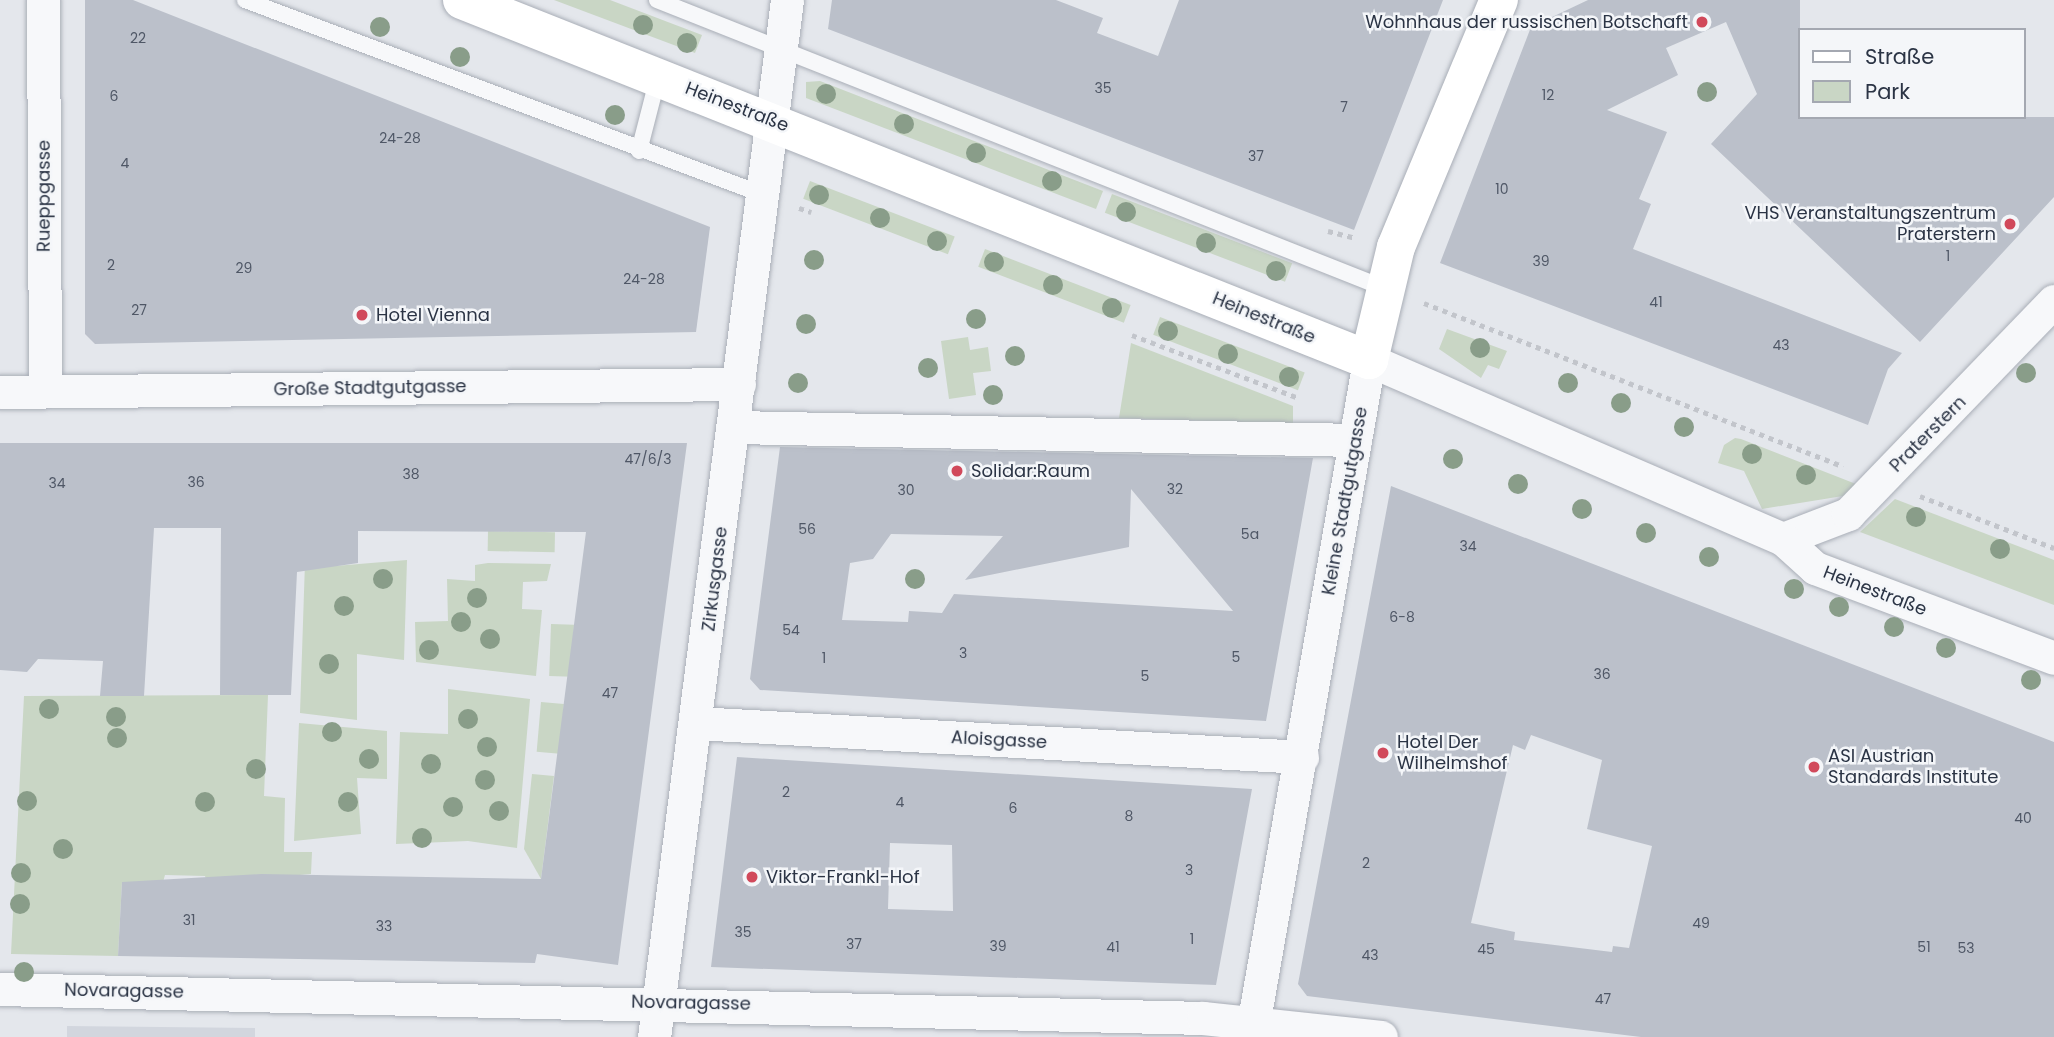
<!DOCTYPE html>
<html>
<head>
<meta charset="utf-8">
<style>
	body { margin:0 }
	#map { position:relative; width:2054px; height:1037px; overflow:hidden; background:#e4e7ec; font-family:Poppins,sans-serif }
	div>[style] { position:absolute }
	.built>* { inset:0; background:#d2d6de }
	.green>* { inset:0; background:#c9d6c5; transform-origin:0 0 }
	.building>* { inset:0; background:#bbc0ca }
	.path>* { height:4.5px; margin-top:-2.25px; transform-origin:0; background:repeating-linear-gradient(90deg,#c2c5cb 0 5px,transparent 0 10px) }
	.roads { filter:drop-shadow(0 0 2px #a9aeb7) drop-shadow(0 0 2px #a9aeb7) }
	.lane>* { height:16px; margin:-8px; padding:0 8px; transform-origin:8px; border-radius:8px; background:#f7f8fa }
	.street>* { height:33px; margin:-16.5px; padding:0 16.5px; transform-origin:16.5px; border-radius:16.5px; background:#f7f8fa }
	.secondary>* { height:38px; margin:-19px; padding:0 19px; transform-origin:19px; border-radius:19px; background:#fff }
	.trees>* { width:20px; height:20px; margin:-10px; border-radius:50%; background:#899d89 }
	.dots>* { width:19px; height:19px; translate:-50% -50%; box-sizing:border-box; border:4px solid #f4f6f9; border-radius:50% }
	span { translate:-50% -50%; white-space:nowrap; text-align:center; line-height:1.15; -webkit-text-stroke:5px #f4f6f9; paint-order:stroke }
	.number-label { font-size:14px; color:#4f5766 }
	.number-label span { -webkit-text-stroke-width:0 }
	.poi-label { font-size:18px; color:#2b3445 }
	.right { translate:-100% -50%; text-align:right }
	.left { translate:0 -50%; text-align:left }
	.street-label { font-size:18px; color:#2b3445 }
	.legend { position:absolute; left:1798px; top:28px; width:228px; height:91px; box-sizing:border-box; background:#f4f6f9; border:2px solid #a4a8b1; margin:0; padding:9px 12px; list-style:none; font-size:21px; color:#2b3445 }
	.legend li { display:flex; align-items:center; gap:14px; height:35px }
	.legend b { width:35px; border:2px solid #a4a8b1 }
</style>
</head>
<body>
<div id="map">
	<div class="built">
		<div style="clip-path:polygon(67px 1026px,255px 1028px,255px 1037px,67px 1037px)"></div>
	</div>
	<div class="green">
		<div style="clip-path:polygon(554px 0,610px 0,702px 35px,695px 53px)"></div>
		<div style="clip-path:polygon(820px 81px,1103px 191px,1096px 209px,806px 98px,806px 82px)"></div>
		<div style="left:810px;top:181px;width:155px;height:19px;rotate:21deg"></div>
		<div style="left:1112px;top:194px;width:193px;height:20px;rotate:21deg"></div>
		<div style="left:985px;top:249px;width:156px;height:19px;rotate:21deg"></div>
		<div style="left:1160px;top:317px;width:155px;height:19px;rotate:21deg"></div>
		<div style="clip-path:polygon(1447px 329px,1507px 351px,1499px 369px,1488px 365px,1481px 378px,1439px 349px)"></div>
		<div style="clip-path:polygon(968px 337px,970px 350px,988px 347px,991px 371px,973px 373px,976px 395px,949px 399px,941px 341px)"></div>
		<div style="clip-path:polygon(1131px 343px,1293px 406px,1293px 424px,1119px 418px)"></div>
		<div style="clip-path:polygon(1735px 438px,1741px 439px,1856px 484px,1843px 496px,1762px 509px,1744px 471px,1718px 463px,1724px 445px)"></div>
		<div style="clip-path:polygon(1895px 499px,2054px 560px,2054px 605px,1860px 532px)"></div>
		<div style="left:488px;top:531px;width:67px;height:20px;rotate:1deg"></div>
		<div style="clip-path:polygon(407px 560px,404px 660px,357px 654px,357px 720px,300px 713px,305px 562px,335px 566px)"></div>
		<div style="clip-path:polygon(551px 564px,547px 581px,523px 582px,522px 609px,542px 610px,536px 676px,416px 662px,415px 622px,448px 621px,447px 579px,475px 581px,475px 565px,488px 563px)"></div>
		<div style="left:551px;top:624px;width:23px;height:52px;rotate:2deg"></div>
		<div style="clip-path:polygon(448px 689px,530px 699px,517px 848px,468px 841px,396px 844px,400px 732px,448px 734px)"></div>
		<div style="clip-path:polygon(268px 695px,264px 796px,285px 798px,284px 852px,312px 852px,311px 874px,207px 883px,205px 876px,165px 875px,163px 882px,122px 882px,118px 956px,11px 954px,24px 696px)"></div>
		<div style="left:541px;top:702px;width:23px;height:50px;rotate:5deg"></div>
		<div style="clip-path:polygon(299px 723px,387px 731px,387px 779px,357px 778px,361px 834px,294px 841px)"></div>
		<div style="clip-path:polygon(532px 774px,554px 776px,541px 879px,524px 849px)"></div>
	</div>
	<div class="building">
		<div style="clip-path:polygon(85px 0,133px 0,710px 227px,696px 332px,95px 344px,85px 334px)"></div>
		<div style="clip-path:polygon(832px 0,1056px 0,1103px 18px,1097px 33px,1158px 56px,1179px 0,1443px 0,1354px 230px,828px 29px)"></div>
		<div style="clip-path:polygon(1588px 0,1800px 0,1800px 117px,2054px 117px,2054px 197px,1920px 342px,1711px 144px,1757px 94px,1726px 22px,1666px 48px,1678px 75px,1607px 110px,1667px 132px,1639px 199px,1651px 204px,1633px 249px,1902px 353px,1888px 369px,1868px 425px,1440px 263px,1531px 27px)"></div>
		<div style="clip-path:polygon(0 443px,687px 443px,618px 965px,537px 954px,535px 963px,118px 956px,122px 882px,261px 874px,541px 879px,586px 532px,358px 531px,358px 563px,297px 572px,291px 695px,220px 695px,221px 528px,154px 528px,144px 696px,100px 696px,103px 661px,38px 659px,27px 672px,0 670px)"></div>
		<div style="clip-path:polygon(evenodd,780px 447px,1313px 458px,1266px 721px,760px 690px,750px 679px,780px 447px,1131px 489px,1233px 611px,954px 594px,942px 613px,909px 611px,908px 622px,842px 620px,850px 563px,873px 559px,891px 534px,1003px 536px,965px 580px,1129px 547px,1131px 489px)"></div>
		<div style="clip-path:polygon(evenodd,1391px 486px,2054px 742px,2054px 1037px,1641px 1037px,1307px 996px,1298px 984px,1391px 486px,1531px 735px,1602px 760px,1587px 829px,1652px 846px,1629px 948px,1613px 946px,1612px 952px,1514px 940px,1515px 932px,1471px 923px,1513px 745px,1525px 750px,1531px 735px)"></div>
		<div style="clip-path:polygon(evenodd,737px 757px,1252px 789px,1216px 985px,711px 967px,737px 757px,890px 843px,952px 845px,953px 911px,888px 909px,890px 843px)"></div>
	</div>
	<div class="path">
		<div style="left:799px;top:208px;width:13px;rotate:18deg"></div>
		<div style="left:1328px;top:231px;width:29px;rotate:14deg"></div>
		<div style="left:1424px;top:303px;width:450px;rotate:21.3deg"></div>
		<div style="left:1132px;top:335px;width:178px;rotate:20.7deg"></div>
		<div style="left:1920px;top:496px;width:144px;rotate:21.2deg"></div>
	</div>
	<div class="roads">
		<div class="lane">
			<div style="left:245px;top:0;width:554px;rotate:20.59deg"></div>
			<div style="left:657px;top:0;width:782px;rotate:21.61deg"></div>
			<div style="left:639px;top:151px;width:76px;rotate:-75.6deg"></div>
		</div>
		<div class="street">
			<div style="left:43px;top:0;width:391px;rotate:89.7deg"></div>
			<div style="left:0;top:392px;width:739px;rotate:-0.62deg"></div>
			<div style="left:735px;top:427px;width:620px;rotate:1.2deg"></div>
			<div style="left:1783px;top:539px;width:70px;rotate:-21deg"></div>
			<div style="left:1848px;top:514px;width:296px;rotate:-46deg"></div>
			<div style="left:696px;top:723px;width:607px;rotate:3.21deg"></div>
			<div style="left:0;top:989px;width:1203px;rotate:1.38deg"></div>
			<div style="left:1203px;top:1018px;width:179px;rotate:6.1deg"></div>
			<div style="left:654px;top:1037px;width:1045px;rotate:-82.69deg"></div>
			<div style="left:1251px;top:1037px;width:687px;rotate:-80.11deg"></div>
			<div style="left:1369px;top:360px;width:451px;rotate:23.4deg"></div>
			<div style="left:1783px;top:539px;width:43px;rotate:42.2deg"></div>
			<div style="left:1815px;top:568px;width:255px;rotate:20.6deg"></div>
		</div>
		<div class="secondary">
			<div style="left:462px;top:0;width:976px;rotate:21.65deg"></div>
			<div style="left:1369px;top:360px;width:116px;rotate:-76.6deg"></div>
			<div style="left:1396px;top:247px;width:268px;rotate:-67.4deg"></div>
		</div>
	</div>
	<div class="trees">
		<div style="left:643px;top:25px"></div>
		<div style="left:380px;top:27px"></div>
		<div style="left:687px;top:43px"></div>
		<div style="left:460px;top:57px"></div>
		<div style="left:1707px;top:92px"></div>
		<div style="left:826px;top:94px"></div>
		<div style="left:615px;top:115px"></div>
		<div style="left:904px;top:124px"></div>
		<div style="left:976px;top:153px"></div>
		<div style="left:1052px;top:181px"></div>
		<div style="left:819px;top:195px"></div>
		<div style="left:1126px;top:212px"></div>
		<div style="left:880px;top:218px"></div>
		<div style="left:937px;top:241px"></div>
		<div style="left:1206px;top:243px"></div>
		<div style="left:814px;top:260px"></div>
		<div style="left:994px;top:262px"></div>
		<div style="left:1276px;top:271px"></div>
		<div style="left:1053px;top:285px"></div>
		<div style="left:1112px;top:308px"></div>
		<div style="left:976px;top:319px"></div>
		<div style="left:806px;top:324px"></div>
		<div style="left:1168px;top:331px"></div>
		<div style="left:1480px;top:348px"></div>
		<div style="left:1228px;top:354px"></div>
		<div style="left:1015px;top:356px"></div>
		<div style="left:928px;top:368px"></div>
		<div style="left:2026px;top:373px"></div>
		<div style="left:1289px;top:377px"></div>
		<div style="left:798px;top:383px"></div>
		<div style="left:1568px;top:383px"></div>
		<div style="left:993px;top:395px"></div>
		<div style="left:1621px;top:403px"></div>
		<div style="left:1684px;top:427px"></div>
		<div style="left:1752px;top:454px"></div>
		<div style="left:1453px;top:459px"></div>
		<div style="left:1806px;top:475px"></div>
		<div style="left:1518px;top:484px"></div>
		<div style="left:1582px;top:509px"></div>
		<div style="left:1916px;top:517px"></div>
		<div style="left:1646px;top:533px"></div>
		<div style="left:2000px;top:549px"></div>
		<div style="left:1709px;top:557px"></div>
		<div style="left:383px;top:579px"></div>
		<div style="left:915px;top:579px"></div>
		<div style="left:1794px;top:589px"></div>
		<div style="left:477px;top:598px"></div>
		<div style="left:344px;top:606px"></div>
		<div style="left:1839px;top:607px"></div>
		<div style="left:461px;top:622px"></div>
		<div style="left:1894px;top:627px"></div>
		<div style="left:490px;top:639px"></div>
		<div style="left:1946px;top:648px"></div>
		<div style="left:429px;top:650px"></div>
		<div style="left:329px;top:664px"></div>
		<div style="left:2031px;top:680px"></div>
		<div style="left:49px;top:709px"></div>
		<div style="left:116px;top:717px"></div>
		<div style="left:468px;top:719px"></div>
		<div style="left:332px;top:732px"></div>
		<div style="left:117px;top:738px"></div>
		<div style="left:487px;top:747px"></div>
		<div style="left:369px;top:759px"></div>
		<div style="left:431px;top:764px"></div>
		<div style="left:256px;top:769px"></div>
		<div style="left:485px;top:780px"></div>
		<div style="left:27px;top:801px"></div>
		<div style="left:205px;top:802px"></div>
		<div style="left:348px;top:802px"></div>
		<div style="left:453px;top:807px"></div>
		<div style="left:499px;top:811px"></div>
		<div style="left:422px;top:838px"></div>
		<div style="left:63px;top:849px"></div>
		<div style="left:21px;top:873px"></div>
		<div style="left:20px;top:904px"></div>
		<div style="left:24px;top:972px"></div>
	</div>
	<div class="dots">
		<div style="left:1702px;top:22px;background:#d1495b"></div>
		<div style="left:2010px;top:224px;background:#d1495b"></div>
		<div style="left:362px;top:315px;background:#d1495b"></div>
		<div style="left:957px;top:471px;background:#d1495b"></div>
		<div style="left:1383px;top:753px;background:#d1495b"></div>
		<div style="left:1814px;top:767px;background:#d1495b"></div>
		<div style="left:752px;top:877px;background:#d1495b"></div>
	</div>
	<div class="number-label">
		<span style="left:138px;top:38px">22</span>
		<span style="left:1103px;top:88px">35</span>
		<span style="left:1548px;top:95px">12</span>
		<span style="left:114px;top:96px">6</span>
		<span style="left:1344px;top:107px">7</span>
		<span style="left:400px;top:138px">24-28</span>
		<span style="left:1256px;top:156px">37</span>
		<span style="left:125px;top:163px">4</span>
		<span style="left:1502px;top:189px">10</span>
		<span style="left:1948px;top:256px">1</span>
		<span style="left:1541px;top:261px">39</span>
		<span style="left:111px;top:265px">2</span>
		<span style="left:244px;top:268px">29</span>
		<span style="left:644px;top:279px">24-28</span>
		<span style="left:1656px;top:302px">41</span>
		<span style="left:139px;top:310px">27</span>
		<span style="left:1781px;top:345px">43</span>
		<span style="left:648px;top:459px">47/6/3</span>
		<span style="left:411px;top:474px">38</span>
		<span style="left:196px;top:482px">36</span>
		<span style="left:57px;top:483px">34</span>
		<span style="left:1175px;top:489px">32</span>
		<span style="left:906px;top:490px">30</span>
		<span style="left:807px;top:529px">56</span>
		<span style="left:1250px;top:534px">5a</span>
		<span style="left:1468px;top:546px">34</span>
		<span style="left:1402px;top:617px">6-8</span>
		<span style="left:791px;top:630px">54</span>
		<span style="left:963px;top:653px">3</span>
		<span style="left:1236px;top:657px">5</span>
		<span style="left:824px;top:658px">1</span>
		<span style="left:1602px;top:674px">36</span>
		<span style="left:1145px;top:676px">5</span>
		<span style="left:610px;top:693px">47</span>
		<span style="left:786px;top:792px">2</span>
		<span style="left:900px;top:802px">4</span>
		<span style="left:1013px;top:808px">6</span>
		<span style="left:1129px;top:816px">8</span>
		<span style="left:2023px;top:818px">40</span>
		<span style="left:1366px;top:863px">2</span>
		<span style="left:1189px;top:870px">3</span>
		<span style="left:189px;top:920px">31</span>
		<span style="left:1701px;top:923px">49</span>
		<span style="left:384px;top:926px">33</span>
		<span style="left:743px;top:932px">35</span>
		<span style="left:1192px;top:939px">1</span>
		<span style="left:854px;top:944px">37</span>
		<span style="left:998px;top:946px">39</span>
		<span style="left:1113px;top:947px">41</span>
		<span style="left:1924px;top:947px">51</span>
		<span style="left:1966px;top:948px">53</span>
		<span style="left:1486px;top:949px">45</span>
		<span style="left:1370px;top:955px">43</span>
		<span style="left:1603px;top:999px">47</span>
	</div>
	<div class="poi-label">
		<span class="right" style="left:1688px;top:22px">Wohnhaus der russischen Botschaft</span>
		<span class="right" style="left:1996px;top:224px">VHS Veranstaltungszentrum<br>Praterstern</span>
		<span class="left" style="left:376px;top:315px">Hotel Vienna</span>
		<span class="left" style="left:971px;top:471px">Solidar:Raum</span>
		<span class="left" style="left:1397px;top:753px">Hotel Der<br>Wilhelmshof</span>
		<span class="left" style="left:1828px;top:767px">ASI Austrian<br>Standards Institute</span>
		<span class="left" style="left:766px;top:877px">Viktor-Frankl-Hof</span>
	</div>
	<div class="street-label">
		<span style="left:737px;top:107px;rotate:21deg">Heinestraße</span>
		<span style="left:44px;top:196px;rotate:-90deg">Rueppgasse</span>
		<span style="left:1264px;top:318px;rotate:22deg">Heinestraße</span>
		<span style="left:370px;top:388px;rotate:-1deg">Große Stadtgutgasse</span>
		<span style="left:1928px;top:434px;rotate:-45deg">Praterstern</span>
		<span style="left:1345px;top:501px;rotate:-80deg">Kleine Stadtgutgasse</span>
		<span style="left:715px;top:579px;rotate:-83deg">Zirkusgasse</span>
		<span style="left:1875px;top:591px;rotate:21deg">Heinestraße</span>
		<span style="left:999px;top:740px;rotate:3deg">Aloisgasse</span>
		<span style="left:124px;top:991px;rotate:1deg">Novaragasse</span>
		<span style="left:691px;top:1003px;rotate:1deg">Novaragasse</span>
	</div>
	<ul class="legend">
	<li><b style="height:9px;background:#fff"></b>Straße</li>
	<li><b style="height:19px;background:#c9d6c5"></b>Park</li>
	</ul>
</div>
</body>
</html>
